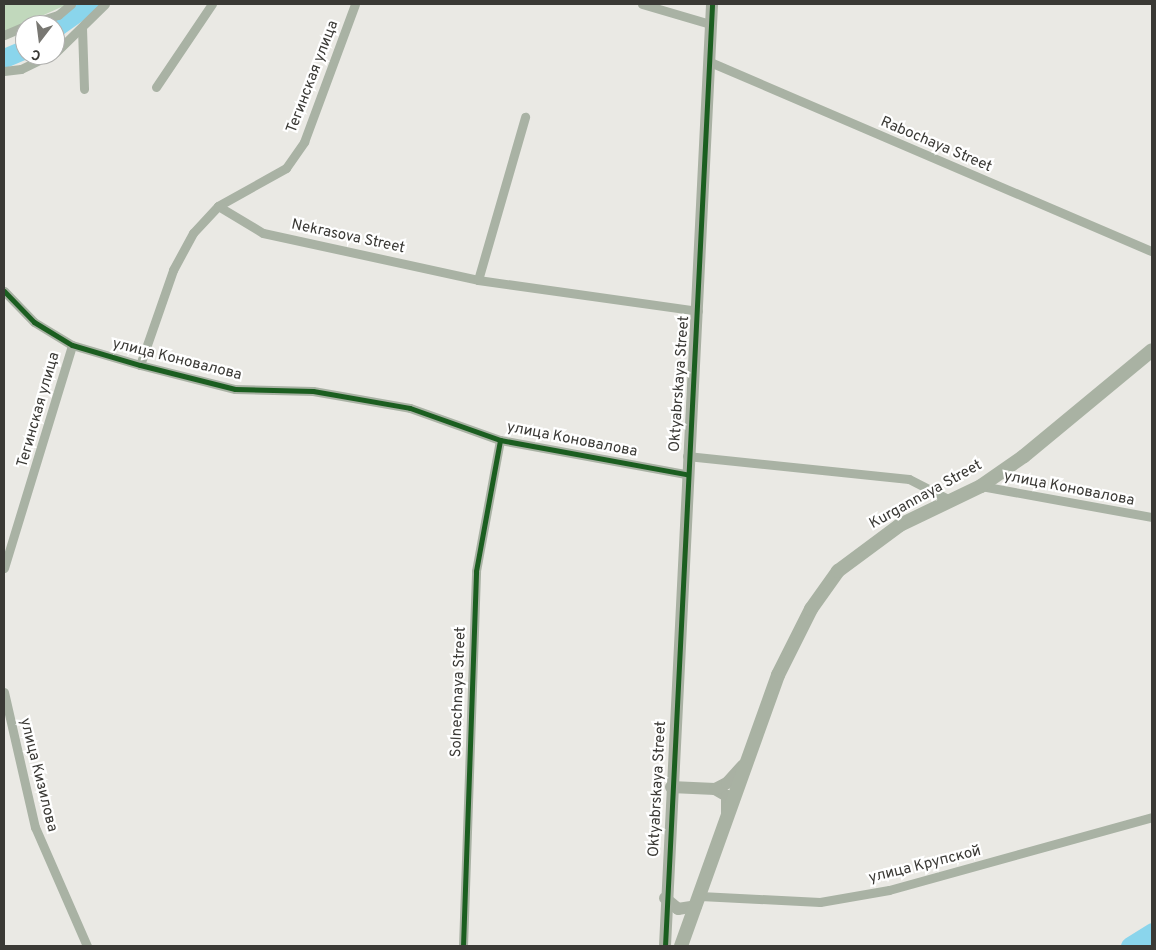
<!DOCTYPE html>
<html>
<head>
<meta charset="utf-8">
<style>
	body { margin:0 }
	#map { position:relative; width:1156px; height:950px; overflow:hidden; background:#eae9e4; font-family:Overpass,sans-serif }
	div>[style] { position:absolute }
	.green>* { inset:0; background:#c1d8bc }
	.river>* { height:19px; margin:-9.5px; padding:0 9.5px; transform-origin:9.5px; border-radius:9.5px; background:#8ad5ec }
	.street>* { height:9px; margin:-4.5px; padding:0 4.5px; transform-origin:4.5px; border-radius:4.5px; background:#a9b2a4 }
	.secondary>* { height:12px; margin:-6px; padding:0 6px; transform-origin:6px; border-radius:6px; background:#a9b1a3 }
	.primary>* { height:14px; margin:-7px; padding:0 7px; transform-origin:7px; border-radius:7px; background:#a9b2a3 }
	.cycleway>* { height:5px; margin:-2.5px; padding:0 2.5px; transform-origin:2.5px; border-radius:2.5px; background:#1b5e20 }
	span { translate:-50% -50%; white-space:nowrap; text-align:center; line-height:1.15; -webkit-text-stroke:4.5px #fff; paint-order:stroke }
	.street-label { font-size:15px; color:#3a3935 }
	.frame { position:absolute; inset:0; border:5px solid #3a3935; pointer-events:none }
	.north { position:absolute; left:15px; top:15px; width:50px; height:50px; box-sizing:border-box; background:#fff; border:1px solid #b0b0ae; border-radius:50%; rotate:195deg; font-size:14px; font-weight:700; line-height:20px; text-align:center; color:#3a3935 }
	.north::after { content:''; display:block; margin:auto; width:18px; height:22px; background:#787772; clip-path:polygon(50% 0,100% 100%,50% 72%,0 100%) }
</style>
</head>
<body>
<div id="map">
	<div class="green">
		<div style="clip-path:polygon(4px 4px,68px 4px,4px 33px)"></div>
	</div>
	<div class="river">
		<div style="left:55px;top:28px;width:42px;rotate:-35.2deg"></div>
		<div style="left:4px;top:58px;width:23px;rotate:-23deg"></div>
		<div style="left:1130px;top:946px;width:26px;rotate:-32deg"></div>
	</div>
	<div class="street">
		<div style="left:642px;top:4px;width:71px;rotate:16.4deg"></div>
		<div style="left:27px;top:25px;width:33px;rotate:-18deg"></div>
		<div style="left:58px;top:15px;width:17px;rotate:-40deg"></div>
		<div style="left:82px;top:28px;width:61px;rotate:88.1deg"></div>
		<div style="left:4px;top:35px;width:23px;rotate:-23deg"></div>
		<div style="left:55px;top:53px;width:70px;rotate:-44.4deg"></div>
		<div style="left:710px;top:62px;width:481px;rotate:23.2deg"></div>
		<div style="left:4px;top:71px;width:17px;rotate:-7deg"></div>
		<div style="left:21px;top:69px;width:32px;rotate:-26deg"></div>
		<div style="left:156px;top:87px;width:100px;rotate:-56deg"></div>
		<div style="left:218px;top:206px;width:52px;rotate:31deg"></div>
		<div style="left:263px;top:233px;width:220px;rotate:12.3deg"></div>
		<div style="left:478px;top:280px;width:222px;rotate:8deg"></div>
		<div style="left:478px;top:280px;width:170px;rotate:-73.9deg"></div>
		<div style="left:4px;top:291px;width:43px;rotate:45.9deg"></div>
		<div style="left:34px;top:322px;width:44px;rotate:31.2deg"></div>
		<div style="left:72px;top:345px;width:71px;rotate:16.4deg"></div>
		<div style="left:140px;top:365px;width:98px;rotate:14.2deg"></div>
		<div style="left:235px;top:389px;width:78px;rotate:1.5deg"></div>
		<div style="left:313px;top:391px;width:98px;rotate:9.9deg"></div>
		<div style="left:410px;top:408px;width:96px;rotate:19.6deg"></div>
		<div style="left:500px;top:440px;width:189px;rotate:10.4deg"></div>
		<div style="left:140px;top:365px;width:101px;rotate:-70.8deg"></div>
		<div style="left:173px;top:270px;width:42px;rotate:-61.6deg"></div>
		<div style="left:193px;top:233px;width:37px;rotate:-47deg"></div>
		<div style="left:218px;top:206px;width:78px;rotate:-29.2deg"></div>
		<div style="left:286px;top:168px;width:32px;rotate:-55deg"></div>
		<div style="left:304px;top:142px;width:147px;rotate:-69.7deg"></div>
		<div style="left:687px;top:456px;width:223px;rotate:5.9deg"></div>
		<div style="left:909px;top:479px;width:46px;rotate:27.1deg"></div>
		<div style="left:981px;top:486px;width:174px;rotate:10.3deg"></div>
		<div style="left:4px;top:568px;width:233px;rotate:-73deg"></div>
		<div style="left:4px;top:692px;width:139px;rotate:77.1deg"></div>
		<div style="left:35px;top:827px;width:130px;rotate:66.4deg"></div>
		<div style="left:700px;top:896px;width:120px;rotate:2.9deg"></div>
		<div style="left:820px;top:902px;width:70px;rotate:-9.9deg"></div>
		<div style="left:889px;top:890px;width:273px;rotate:-15.5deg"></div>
		<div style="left:463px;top:946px;width:375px;rotate:-88deg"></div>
		<div style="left:476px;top:571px;width:133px;rotate:-79.6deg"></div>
	</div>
	<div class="secondary">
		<div style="left:671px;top:787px;width:44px;rotate:2.6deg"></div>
		<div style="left:715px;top:789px;width:14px;rotate:30deg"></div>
		<div style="left:727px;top:796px;width:17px;rotate:90deg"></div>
		<div style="left:715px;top:789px;width:13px;rotate:-27deg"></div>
		<div style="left:727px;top:783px;width:24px;rotate:-48deg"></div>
		<div style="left:665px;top:898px;width:17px;rotate:40deg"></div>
		<div style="left:678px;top:909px;width:18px;rotate:-9deg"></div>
		<div style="left:665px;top:946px;width:943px;rotate:-87.14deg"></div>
	</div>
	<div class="primary">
		<div style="left:681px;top:946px;width:288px;rotate:-70.3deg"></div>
		<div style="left:778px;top:675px;width:74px;rotate:-63.4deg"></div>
		<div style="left:811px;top:609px;width:47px;rotate:-54.6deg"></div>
		<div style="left:838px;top:571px;width:77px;rotate:-36.6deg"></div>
		<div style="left:900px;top:525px;width:90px;rotate:-25.7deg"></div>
		<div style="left:981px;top:486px;width:52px;rotate:-34.9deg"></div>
		<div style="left:1024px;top:456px;width:166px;rotate:-39.6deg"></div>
	</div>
	<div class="cycleway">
		<div style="left:4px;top:291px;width:43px;rotate:45.9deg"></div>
		<div style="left:34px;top:322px;width:44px;rotate:31.2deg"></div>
		<div style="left:72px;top:345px;width:71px;rotate:16.4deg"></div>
		<div style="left:140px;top:365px;width:98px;rotate:14.2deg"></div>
		<div style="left:235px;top:389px;width:78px;rotate:1.5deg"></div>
		<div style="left:313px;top:391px;width:98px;rotate:9.9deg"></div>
		<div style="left:410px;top:408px;width:96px;rotate:19.6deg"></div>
		<div style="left:500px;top:440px;width:189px;rotate:10.4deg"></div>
		<div style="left:463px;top:946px;width:375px;rotate:-88deg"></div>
		<div style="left:476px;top:571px;width:133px;rotate:-79.6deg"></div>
		<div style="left:665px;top:946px;width:943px;rotate:-87.14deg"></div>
	</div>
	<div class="street-label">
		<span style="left:313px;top:77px;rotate:-69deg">Тегинская улица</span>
		<span style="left:936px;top:145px;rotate:23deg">Rabochaya Street</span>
		<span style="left:348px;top:237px;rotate:12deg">Nekrasova Street</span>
		<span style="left:177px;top:360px;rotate:14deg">улица Коновалова</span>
		<span style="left:680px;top:384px;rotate:-86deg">Oktyabrskaya Street</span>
		<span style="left:39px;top:410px;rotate:-74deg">Тегинская улица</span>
		<span style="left:572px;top:440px;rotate:11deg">улица Коновалова</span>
		<span style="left:1069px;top:489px;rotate:11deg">улица Коновалова</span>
		<span style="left:926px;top:495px;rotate:-29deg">Kurgannaya Street</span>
		<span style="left:459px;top:692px;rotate:-88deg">Solnechnaya Street</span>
		<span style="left:38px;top:775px;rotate:76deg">улица Кизилова</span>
		<span style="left:658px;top:789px;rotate:-87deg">Oktyabrskaya Street</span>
		<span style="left:925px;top:865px;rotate:-14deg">улица Крупской</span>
	</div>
	<div class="frame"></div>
	<div class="north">С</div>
</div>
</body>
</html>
